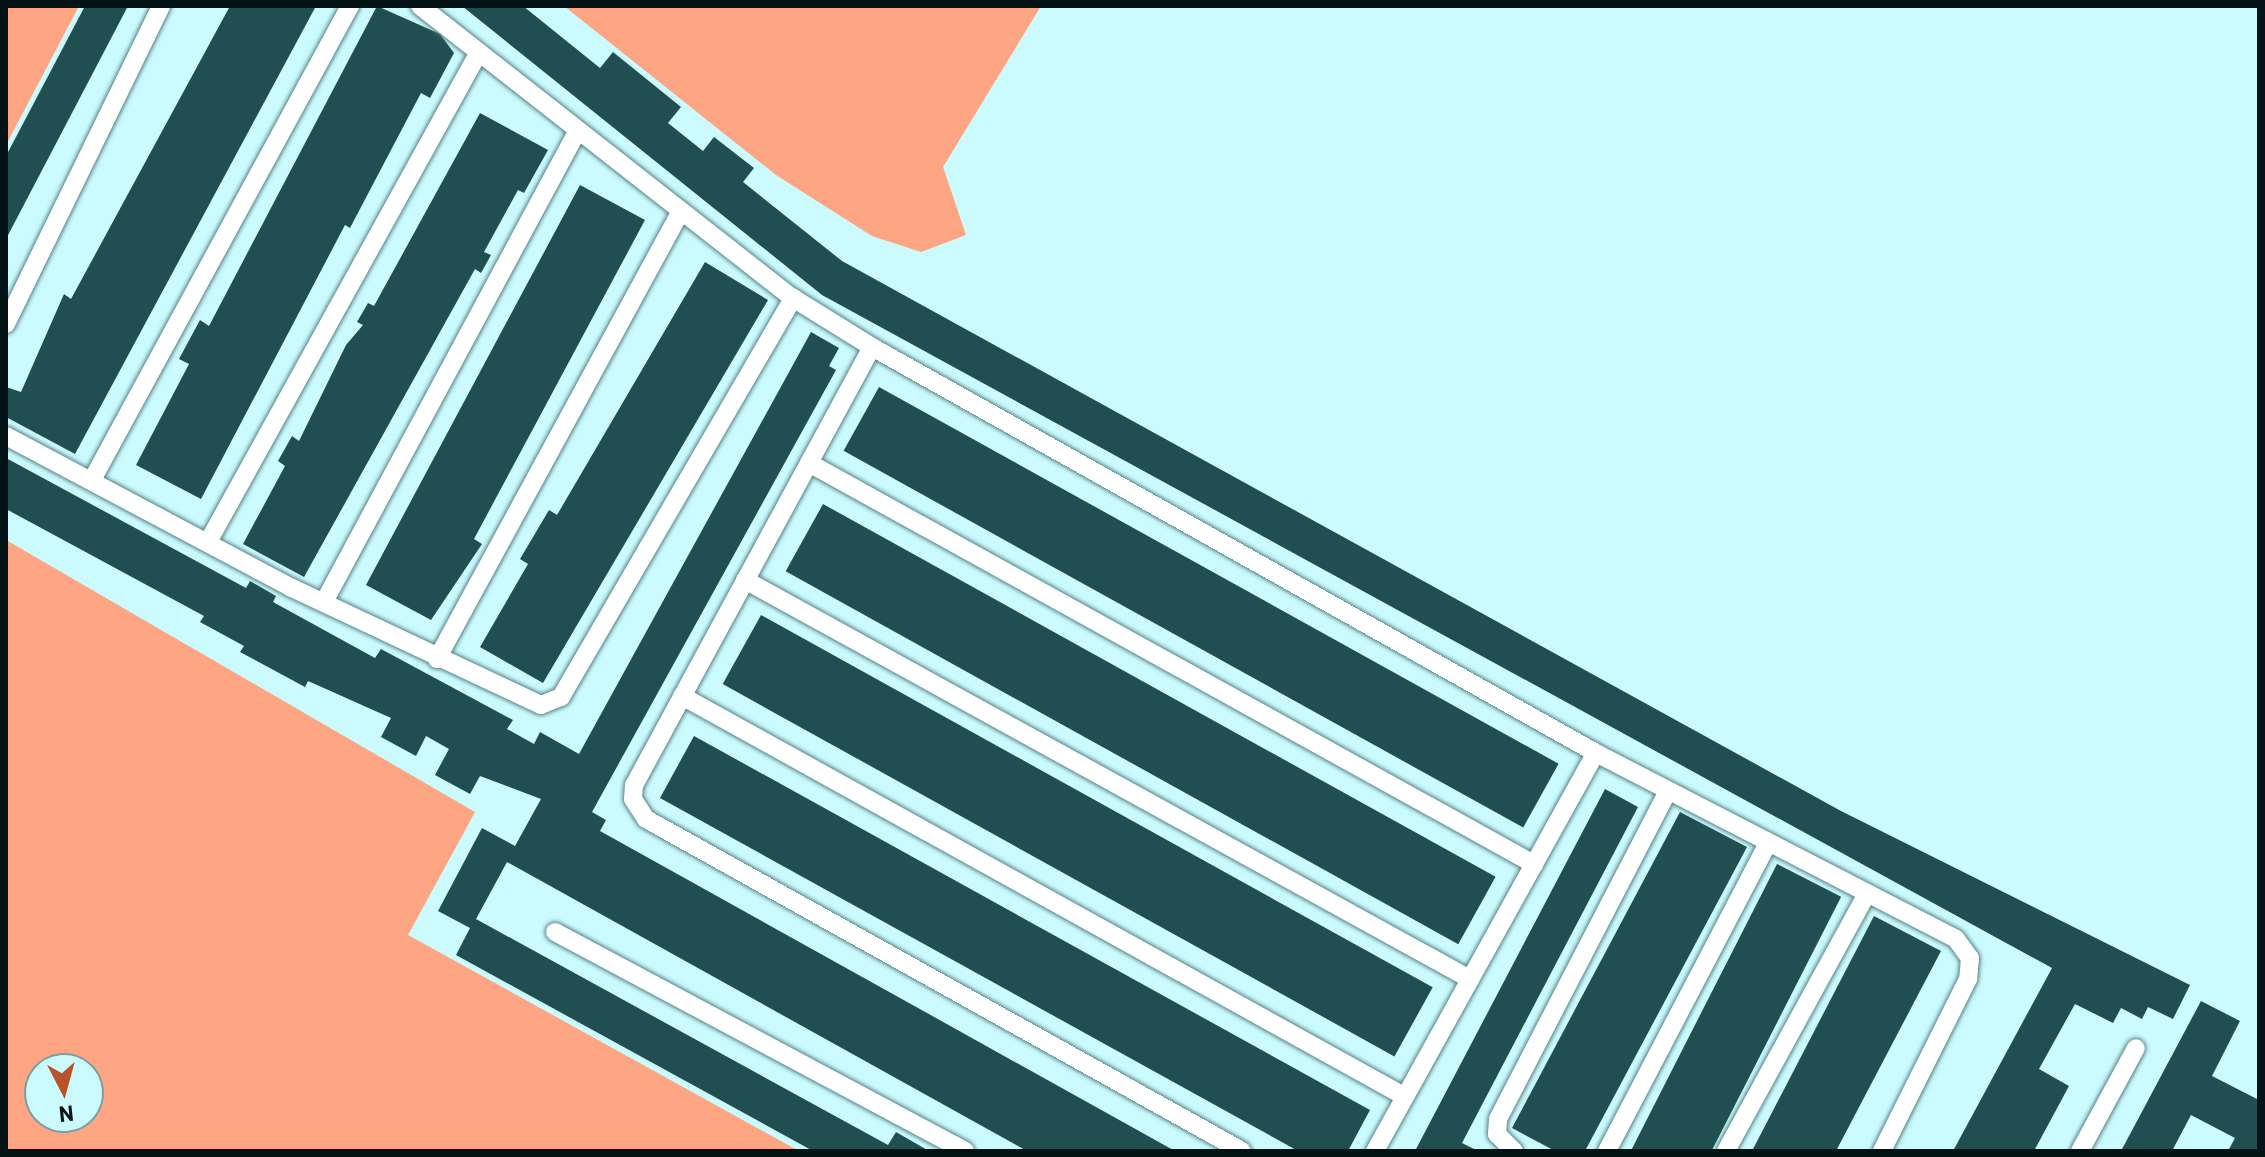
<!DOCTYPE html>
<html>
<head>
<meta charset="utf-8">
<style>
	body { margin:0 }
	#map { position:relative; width:2265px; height:1157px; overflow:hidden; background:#cbfbfe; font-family:Barlow,sans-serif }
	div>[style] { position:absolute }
	.forest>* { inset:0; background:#fea583 }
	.building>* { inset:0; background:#214e51; transform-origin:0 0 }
	.roads { filter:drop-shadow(0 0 2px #558184) drop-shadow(0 0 2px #558184) }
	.service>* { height:18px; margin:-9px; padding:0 9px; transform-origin:9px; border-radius:9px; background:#fff }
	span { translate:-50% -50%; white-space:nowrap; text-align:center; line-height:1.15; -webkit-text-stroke:8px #cbfbfe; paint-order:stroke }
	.frame { position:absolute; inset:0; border:8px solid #031315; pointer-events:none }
	.north { position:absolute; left:24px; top:1053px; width:80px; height:80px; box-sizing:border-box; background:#cbfbfe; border:2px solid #7b9ea1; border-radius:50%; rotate:174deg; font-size:22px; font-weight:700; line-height:32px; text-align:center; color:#031315 }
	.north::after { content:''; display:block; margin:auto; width:28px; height:36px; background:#b95228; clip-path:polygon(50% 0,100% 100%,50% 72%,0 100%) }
</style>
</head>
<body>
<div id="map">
	<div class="forest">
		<div style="clip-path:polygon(6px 6px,79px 6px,6px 145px)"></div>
		<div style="clip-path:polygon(564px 6px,1041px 6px,943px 167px,966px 235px,921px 252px,872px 236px,776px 175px)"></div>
		<div style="clip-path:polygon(evenodd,6px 540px,475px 812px,408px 935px,799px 1151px,6px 1151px,6px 540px,40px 1069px,88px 1069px,88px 1117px,40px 1117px,40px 1069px)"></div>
	</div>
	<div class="building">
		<div style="clip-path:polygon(85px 6px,128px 6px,6px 239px,6px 156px)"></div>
		<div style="clip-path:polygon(230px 6px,316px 6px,75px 454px,6px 417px,6px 387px,21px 392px,64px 294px,71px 299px)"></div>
		<div style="clip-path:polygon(377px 6px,440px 34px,454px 53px,430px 98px,421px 93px,350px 228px,345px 225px,201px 499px,136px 465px,189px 364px,179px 359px,200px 320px,209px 326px)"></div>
		<div style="clip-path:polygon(462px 6px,523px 6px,600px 68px,613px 52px,681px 107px,668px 123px,703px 151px,714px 137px,754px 168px,743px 182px,842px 261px,1841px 811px,2190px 985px,2173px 1019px,2148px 1007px,2142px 1019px,2121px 1008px,2113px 1023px,2075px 1004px,2039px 1069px,2069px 1086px,2034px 1151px,1953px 1151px,2052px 968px,822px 295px)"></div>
		<div style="clip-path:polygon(480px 113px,548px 150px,524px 193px,518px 190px,484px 252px,491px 255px,481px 273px,475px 269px,304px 577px,243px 544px,285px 466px,278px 461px,292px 436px,299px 441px,346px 345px,363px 325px,357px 322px,368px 303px,374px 306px)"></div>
		<div style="clip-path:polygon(580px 185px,645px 220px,474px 539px,482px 544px,431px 620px,366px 585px)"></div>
		<div style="clip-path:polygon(705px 262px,768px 300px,543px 683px,480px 647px,528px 564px,520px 559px,549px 510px,557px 515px)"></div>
		<div style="clip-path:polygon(811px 332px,839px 348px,829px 366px,836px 370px,592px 812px,606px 820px,600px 831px,1175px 1151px,1027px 1151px,507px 862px,476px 919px,888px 1145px,896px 1132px,929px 1151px,813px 1151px,456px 955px,470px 928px,438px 911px,482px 828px,515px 846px,541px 799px,480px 776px,470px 794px,435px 775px,449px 749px,426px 736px,416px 756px,381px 737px,391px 718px,308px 681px,305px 687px,240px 652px,244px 646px,200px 622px,204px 616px,6px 509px,6px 458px,246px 588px,250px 581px,276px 596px,273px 602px,375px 658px,381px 649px,513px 720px,507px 729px,534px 744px,540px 732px,579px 754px)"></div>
		<div style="left:879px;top:387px;width:777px;height:73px;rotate:29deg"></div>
		<div style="left:823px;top:504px;width:769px;height:77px;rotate:29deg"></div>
		<div style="left:761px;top:615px;width:768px;height:79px;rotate:29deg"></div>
		<div style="clip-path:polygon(694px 736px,1370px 1110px,1348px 1151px,1298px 1151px,660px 798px)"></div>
		<div style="clip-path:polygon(1605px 789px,1638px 807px,1462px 1143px,1478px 1151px,1415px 1151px)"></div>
		<div style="clip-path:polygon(1680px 812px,1747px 847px,1585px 1151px,1555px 1151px,1512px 1128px)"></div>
		<div style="left:1777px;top:864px;width:72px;height:324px;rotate:27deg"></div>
		<div style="clip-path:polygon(1874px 916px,1941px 951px,1836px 1151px,1752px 1151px)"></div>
		<div style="clip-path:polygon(2201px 1001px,2240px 1021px,2212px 1076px,2259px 1100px,2259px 1151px,2228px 1151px,2235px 1138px,2191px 1115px,2172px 1151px,2121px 1151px)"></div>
	</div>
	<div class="roads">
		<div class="service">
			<div style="left:420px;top:6px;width:474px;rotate:38.1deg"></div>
			<div style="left:793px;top:298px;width:93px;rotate:31.8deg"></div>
			<div style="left:872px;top:347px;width:830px;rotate:29.28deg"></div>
			<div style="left:1596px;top:753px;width:405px;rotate:27.3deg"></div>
			<div style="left:1956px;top:939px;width:24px;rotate:54deg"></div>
			<div style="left:1970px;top:958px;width:21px;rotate:95deg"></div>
			<div style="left:1968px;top:979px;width:192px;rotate:116.6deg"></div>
			<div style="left:6px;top:324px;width:354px;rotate:-64deg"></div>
			<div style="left:872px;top:347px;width:498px;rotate:118.5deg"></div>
			<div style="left:634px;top:785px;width:14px;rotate:94deg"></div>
			<div style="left:633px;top:799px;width:24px;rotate:57deg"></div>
			<div style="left:646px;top:819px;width:682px;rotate:29.12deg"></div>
			<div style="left:6px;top:436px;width:322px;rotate:28deg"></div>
			<div style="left:290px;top:587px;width:277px;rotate:25.2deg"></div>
			<div style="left:541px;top:705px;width:22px;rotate:-22deg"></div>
			<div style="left:561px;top:697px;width:462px;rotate:-59.8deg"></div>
			<div style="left:809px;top:463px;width:829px;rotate:28.95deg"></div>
			<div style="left:92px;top:480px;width:540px;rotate:-61.44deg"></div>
			<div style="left:208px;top:542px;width:558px;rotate:-61.05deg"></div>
			<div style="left:745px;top:580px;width:828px;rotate:28.83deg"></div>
			<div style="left:324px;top:602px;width:534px;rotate:-61.71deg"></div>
			<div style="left:437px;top:659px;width:510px;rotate:-61.43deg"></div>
			<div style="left:682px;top:696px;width:825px;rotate:28.99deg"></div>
			<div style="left:555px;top:932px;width:465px;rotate:28.1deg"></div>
			<div style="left:1375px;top:1151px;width:455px;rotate:-61deg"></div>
			<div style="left:1514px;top:1151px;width:24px;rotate:-135deg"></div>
			<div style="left:1497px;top:1134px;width:15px;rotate:-86deg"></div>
			<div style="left:1498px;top:1119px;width:369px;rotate:-62.6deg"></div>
			<div style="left:1607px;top:1151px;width:348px;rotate:-62.4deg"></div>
			<div style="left:1726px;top:1151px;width:294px;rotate:-61.3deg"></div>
			<div style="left:2080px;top:1151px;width:117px;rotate:-61.5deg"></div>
		</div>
	</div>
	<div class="frame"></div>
	<div class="north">N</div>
</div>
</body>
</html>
